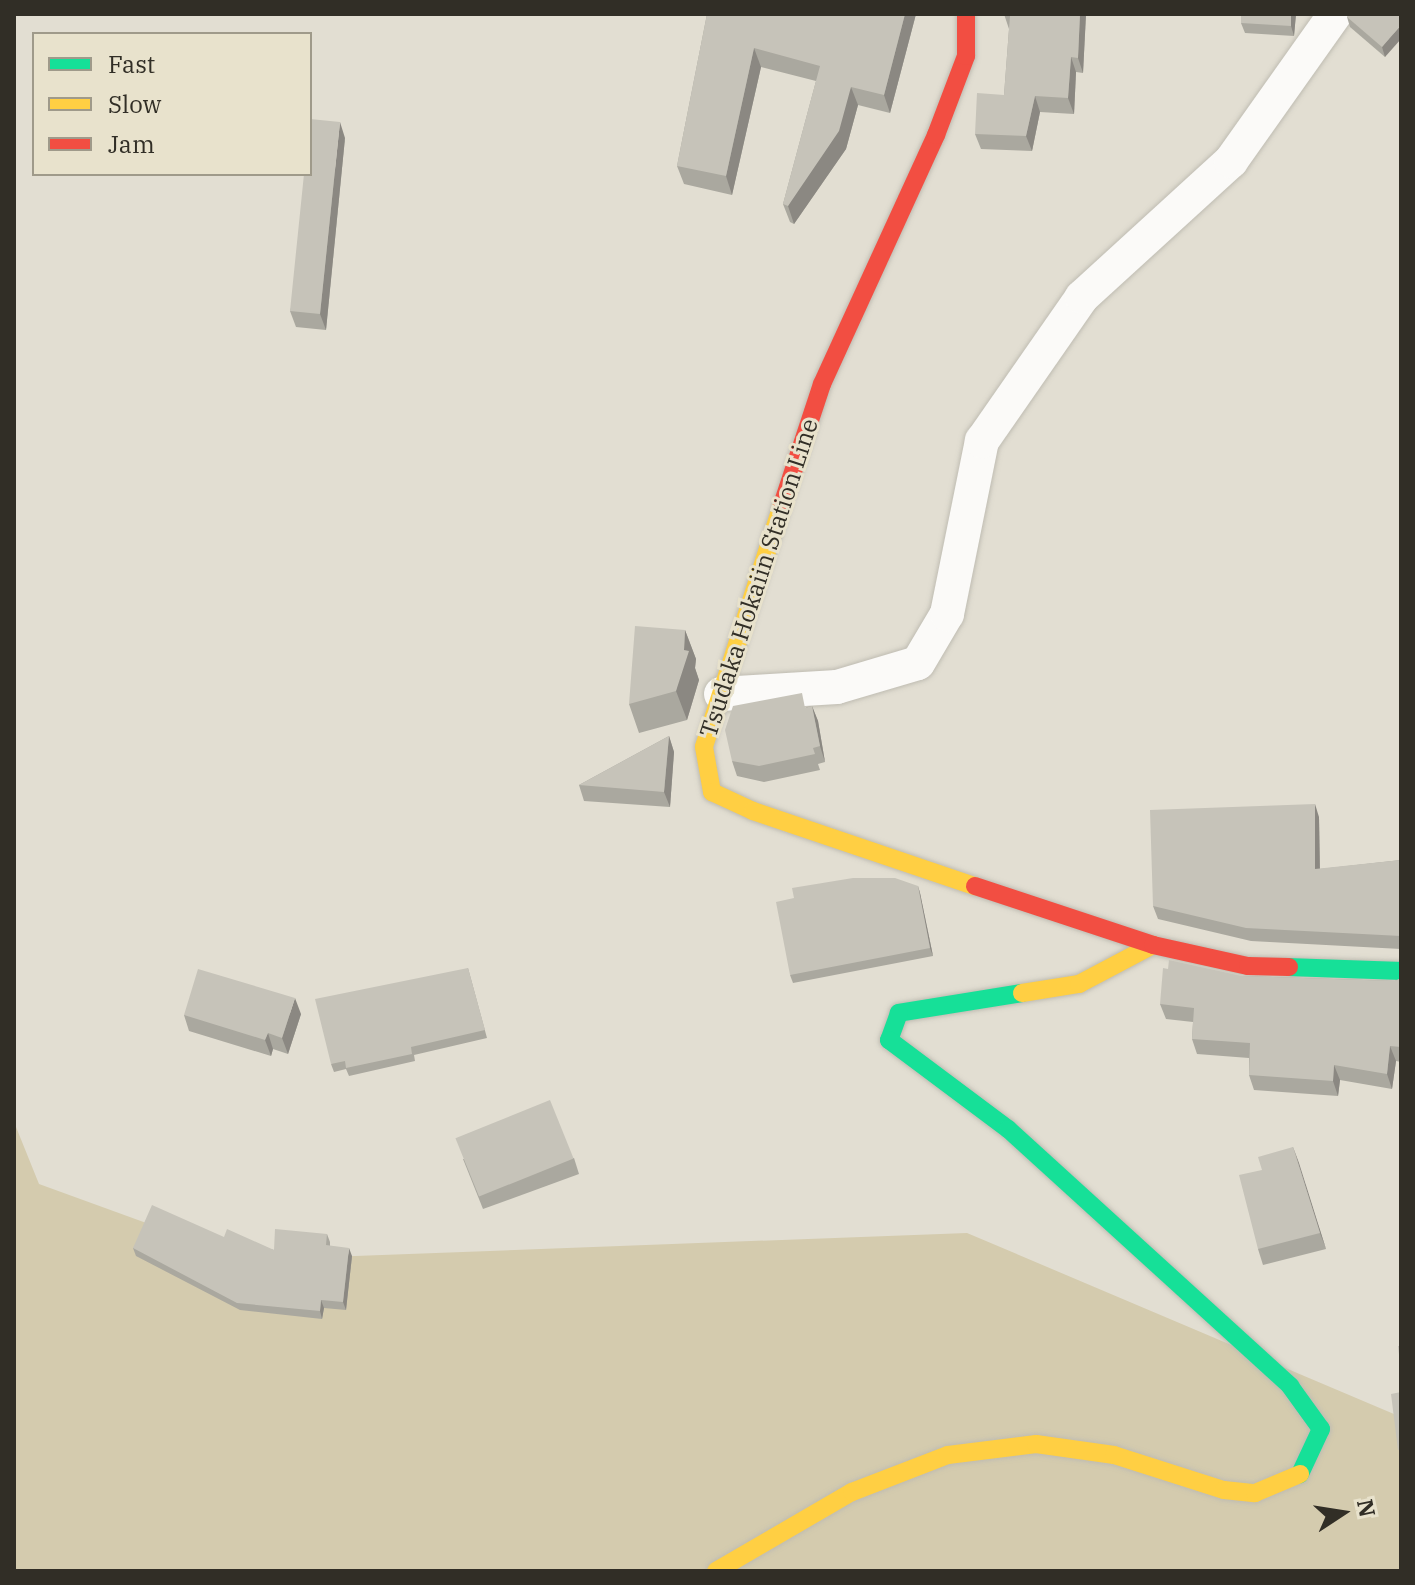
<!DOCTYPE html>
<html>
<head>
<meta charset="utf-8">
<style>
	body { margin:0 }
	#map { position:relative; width:1415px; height:1585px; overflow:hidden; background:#e2ded2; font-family:"IBM Plex Serif",serif }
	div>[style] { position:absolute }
	.green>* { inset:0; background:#d4cbae }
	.roads { filter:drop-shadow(0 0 2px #bfbcb2) drop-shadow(0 0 2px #bfbcb2) }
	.street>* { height:34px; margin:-17px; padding:0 17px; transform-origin:17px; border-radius:17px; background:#fbfaf8 }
	.fast>* { height:18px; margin:-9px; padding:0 9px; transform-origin:9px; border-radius:9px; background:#16e098 }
	.slow>* { height:18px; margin:-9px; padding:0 9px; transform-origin:9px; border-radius:9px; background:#ffcf43 }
	.jam>* { height:18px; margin:-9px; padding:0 9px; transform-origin:9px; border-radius:9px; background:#f24e42 }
	.wall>* { inset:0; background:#aaa89f }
	.shaded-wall>* { inset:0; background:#8b8882 }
	.building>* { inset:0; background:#c6c3b9; transform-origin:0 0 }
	span { translate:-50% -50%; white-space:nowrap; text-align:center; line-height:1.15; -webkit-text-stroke:6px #e8e2cc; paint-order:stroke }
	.street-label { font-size:24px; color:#312e26 }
	.frame { position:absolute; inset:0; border:16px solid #312e26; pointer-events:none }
	.legend { position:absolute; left:32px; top:32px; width:280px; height:144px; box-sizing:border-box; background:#e8e2cc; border:2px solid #9f9a8a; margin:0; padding:10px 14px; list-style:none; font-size:24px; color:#312e26 }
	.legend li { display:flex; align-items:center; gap:16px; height:40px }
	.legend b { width:40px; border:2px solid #9f9a8a }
	.north { position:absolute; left:1303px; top:1473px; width:80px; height:80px; -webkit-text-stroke:6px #e8e2cc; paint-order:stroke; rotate:78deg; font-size:22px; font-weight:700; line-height:32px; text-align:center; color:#312e26 }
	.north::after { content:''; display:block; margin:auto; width:28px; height:36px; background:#312e26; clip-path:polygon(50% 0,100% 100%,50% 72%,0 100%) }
</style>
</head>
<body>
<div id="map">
	<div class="green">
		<div style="clip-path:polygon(14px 1122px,39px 1184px,248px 1260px,967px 1233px,1401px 1417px,1401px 1571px,14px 1571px)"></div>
	</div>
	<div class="roads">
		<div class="street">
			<div style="left:721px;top:694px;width:116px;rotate:-3.5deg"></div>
			<div style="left:837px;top:687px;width:84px;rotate:-16.5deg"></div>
			<div style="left:918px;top:663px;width:57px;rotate:-59.4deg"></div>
			<div style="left:947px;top:614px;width:177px;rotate:-78.6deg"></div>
			<div style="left:982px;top:441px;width:175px;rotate:-55.2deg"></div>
			<div style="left:1082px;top:297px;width:202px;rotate:-42.4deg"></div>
			<div style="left:1231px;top:161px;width:180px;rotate:-54.7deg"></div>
		</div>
		<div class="fast">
			<div style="left:1289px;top:967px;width:112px;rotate:2deg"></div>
			<div style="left:1022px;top:993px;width:125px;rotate:170.8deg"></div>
			<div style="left:899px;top:1013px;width:29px;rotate:110deg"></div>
			<div style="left:889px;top:1040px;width:149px;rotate:36.8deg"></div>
			<div style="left:1008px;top:1129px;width:382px;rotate:42.3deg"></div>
			<div style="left:1290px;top:1386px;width:53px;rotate:54.2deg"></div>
			<div style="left:1321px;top:1429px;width:50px;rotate:115deg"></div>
		</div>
		<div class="slow">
			<div style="left:782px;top:505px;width:254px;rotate:107.9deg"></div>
			<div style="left:704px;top:747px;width:46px;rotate:79.9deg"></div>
			<div style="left:712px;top:792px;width:45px;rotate:24.9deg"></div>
			<div style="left:753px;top:811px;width:234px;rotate:18.7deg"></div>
			<div style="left:1022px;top:993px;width:58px;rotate:-9deg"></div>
			<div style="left:1079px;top:984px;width:84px;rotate:-27.8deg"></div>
			<div style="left:716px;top:1571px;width:157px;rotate:-30.2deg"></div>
			<div style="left:852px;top:1492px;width:103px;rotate:-21.1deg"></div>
			<div style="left:948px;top:1455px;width:89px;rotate:-7.1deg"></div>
			<div style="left:1036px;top:1444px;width:79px;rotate:8deg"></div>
			<div style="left:1114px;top:1455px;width:115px;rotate:17.7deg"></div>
			<div style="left:1224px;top:1490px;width:31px;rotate:6deg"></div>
			<div style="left:1255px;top:1493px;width:49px;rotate:-22.9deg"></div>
		</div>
		<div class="jam">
			<div style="left:782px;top:505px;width:127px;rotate:-71.7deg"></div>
			<div style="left:822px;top:384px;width:274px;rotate:-65.4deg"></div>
			<div style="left:936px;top:135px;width:85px;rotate:-69.2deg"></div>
			<div style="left:966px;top:56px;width:42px;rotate:-90deg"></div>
			<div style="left:975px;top:886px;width:188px;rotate:18.3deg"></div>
			<div style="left:1153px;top:945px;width:97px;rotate:12.5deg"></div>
			<div style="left:1248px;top:966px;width:41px;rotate:1.4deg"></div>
		</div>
	</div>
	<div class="wall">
		<div style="clip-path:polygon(707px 14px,916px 14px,890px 113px,858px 105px,846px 149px,794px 224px,790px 222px,783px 204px,816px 81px,761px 67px,732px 195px,684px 184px,677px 166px)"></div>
		<div style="clip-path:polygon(1004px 14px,1086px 14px,1083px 73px,1076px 72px,1074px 114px,1040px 112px,1032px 151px,981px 149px,975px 134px,1004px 95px,1009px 29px)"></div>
		<div style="clip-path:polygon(1296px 14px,1294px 36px,1245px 33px,1241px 23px)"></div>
		<div style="clip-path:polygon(1401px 14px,1385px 57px,1350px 27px,1347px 17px)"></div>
		<div style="clip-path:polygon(345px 138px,326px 330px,296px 327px,290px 311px)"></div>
		<div style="clip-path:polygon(685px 630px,696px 659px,695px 668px,699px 680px,687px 720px,639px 733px,629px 704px)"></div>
		<div style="clip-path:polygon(812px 706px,818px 721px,825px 762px,818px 764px,820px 770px,764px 782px,737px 776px,732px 761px,807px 707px)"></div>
		<div style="clip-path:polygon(669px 736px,674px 752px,670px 807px,584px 801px,579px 785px)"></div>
		<div style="clip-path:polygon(1319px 817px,1320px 869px,1401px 860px,1401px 949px,1251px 941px,1158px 919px,1153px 906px)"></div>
		<div style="clip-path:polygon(918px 886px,920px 893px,933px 956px,793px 983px,790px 975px)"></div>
		<div style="clip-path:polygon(468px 968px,487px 1038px,414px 1055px,415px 1061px,349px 1076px,346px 1069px,334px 1072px,331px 1064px)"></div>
		<div style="clip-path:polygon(1242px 976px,1395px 981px,1401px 978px,1401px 1062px,1396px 1061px,1392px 1089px,1340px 1080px,1338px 1096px,1254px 1090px,1249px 1075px,1249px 1058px,1197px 1054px,1192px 1039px,1193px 1022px,1166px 1019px,1160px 1004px)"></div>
		<div style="clip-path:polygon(301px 1014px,288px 1054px,273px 1049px,271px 1056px,189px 1031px,184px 1015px)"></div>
		<div style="clip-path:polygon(1293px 1147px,1326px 1249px,1263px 1265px,1258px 1249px,1262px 1170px)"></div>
		<div style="clip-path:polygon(574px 1158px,579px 1174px,483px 1209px,463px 1159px)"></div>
		<div style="clip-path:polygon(327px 1234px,330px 1242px,330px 1246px,352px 1256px,346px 1310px,324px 1308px,322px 1319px,240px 1310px,136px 1256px,133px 1248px,224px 1237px,274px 1250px)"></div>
	</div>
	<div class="shaded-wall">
		<div style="clip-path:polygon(905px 14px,916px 14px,890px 113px,884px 95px)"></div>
		<div style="clip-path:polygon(1080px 14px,1086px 14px,1083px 73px,1078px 58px)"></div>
		<div style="clip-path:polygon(1291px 14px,1296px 14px,1294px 36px,1291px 26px)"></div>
		<div style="clip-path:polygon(1401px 25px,1401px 39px,1385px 57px,1382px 47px)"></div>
		<div style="clip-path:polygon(754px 48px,761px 67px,732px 195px,726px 176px)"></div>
		<div style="clip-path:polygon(1071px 57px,1076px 72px,1074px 114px,1068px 98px)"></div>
		<div style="clip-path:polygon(851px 87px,858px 105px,846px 149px,794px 224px,788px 206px)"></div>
		<div style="clip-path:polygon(1035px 96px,1040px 112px,1032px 151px,1026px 136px)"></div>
		<div style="clip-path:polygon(340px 122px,345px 138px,326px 330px,320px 314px)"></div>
		<div style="clip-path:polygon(685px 630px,696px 659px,695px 668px,699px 680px,687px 720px,676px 691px,684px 650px)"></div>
		<div style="clip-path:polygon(812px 706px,818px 721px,825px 762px,820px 746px)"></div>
		<div style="clip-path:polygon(669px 736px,674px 752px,670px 807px,664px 792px)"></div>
		<div style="clip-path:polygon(1315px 804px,1319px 817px,1320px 882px,1315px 869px)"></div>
		<div style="clip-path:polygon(918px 886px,920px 893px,933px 956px,930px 948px)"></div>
		<div style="clip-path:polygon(295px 998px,301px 1014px,288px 1054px,282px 1038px)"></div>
		<div style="clip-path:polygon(268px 1033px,273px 1049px,271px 1056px,265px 1040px)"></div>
		<div style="clip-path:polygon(1390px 1046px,1396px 1061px,1392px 1089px,1387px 1074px)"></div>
		<div style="clip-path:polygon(1334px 1065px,1340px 1080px,1338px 1096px,1333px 1081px)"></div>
		<div style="clip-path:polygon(1293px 1147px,1299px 1163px,1326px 1249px,1320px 1233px)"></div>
		<div style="clip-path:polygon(349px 1248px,352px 1256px,346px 1310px,343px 1302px)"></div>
		<div style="clip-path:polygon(321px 1300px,324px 1308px,322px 1319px,320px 1311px)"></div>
	</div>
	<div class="building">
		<div style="clip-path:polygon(707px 14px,905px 14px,884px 95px,851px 87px,839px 131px,788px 206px,783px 204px,820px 66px,754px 48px,726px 176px,677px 166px)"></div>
		<div style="clip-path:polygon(1004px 14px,1080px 14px,1078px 58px,1071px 57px,1068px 98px,1035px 96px,1026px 136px,975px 134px,977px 93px,1004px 95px,1010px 16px,1004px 16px)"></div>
		<div style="clip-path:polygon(1241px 14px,1291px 14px,1291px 26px,1241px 23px)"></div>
		<div style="clip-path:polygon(1348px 14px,1401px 14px,1401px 25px,1382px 47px,1347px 17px)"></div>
		<div style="clip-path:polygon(310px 119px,340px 122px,320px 314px,290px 311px,304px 174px,310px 174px)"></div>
		<div style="clip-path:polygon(635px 626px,685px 630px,684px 650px,689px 651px,676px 691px,629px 704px)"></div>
		<div style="clip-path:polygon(802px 693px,805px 708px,812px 706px,820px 746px,813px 748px,815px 754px,759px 766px,732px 761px,725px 730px,733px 706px)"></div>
		<div style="clip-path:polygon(669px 736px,664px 792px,579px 785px)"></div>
		<div style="clip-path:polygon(1315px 804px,1315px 869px,1401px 860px,1401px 936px,1246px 928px,1153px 906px,1150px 810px)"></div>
		<div style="clip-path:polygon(853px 878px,895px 878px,918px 886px,930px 948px,790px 975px,776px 902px,794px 898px,792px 888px)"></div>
		<div style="clip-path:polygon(1169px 960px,1242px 976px,1395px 981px,1401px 978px,1401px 1047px,1390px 1046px,1387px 1074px,1334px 1065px,1333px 1081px,1249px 1075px,1250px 1043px,1192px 1039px,1194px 1008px,1160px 1004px,1163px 968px,1168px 969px)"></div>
		<div style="clip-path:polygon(468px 968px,485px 1030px,411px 1047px,412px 1054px,346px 1068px,345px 1061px,331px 1064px,315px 999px)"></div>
		<div style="clip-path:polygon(198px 969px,295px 998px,282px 1038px,268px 1033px,265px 1040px,184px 1015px)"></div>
		<div style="left:550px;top:1100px;width:63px;height:102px;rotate:68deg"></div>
		<div style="clip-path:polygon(1293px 1147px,1320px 1233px,1258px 1249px,1239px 1175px,1262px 1170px,1258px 1157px)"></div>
		<div style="clip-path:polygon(152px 1205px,224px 1237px,227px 1229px,274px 1250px,275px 1229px,327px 1234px,326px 1245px,349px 1248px,343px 1302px,321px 1300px,320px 1311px,237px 1303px,133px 1248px)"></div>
		<div style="clip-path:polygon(1398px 1346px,1401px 1346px,1401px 1372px)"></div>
		<div style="clip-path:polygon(1401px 1392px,1401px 1449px,1398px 1450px,1391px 1394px)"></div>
	</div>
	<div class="street-label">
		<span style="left:759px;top:578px;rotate:-72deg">Tsudaka Hokaiin Station Line</span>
	</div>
	<div class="frame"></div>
	<ul class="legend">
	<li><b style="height:10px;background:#16e098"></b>Fast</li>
	<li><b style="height:10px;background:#ffcf43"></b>Slow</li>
	<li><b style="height:10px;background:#f24e42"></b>Jam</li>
	</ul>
	<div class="north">N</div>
</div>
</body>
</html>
